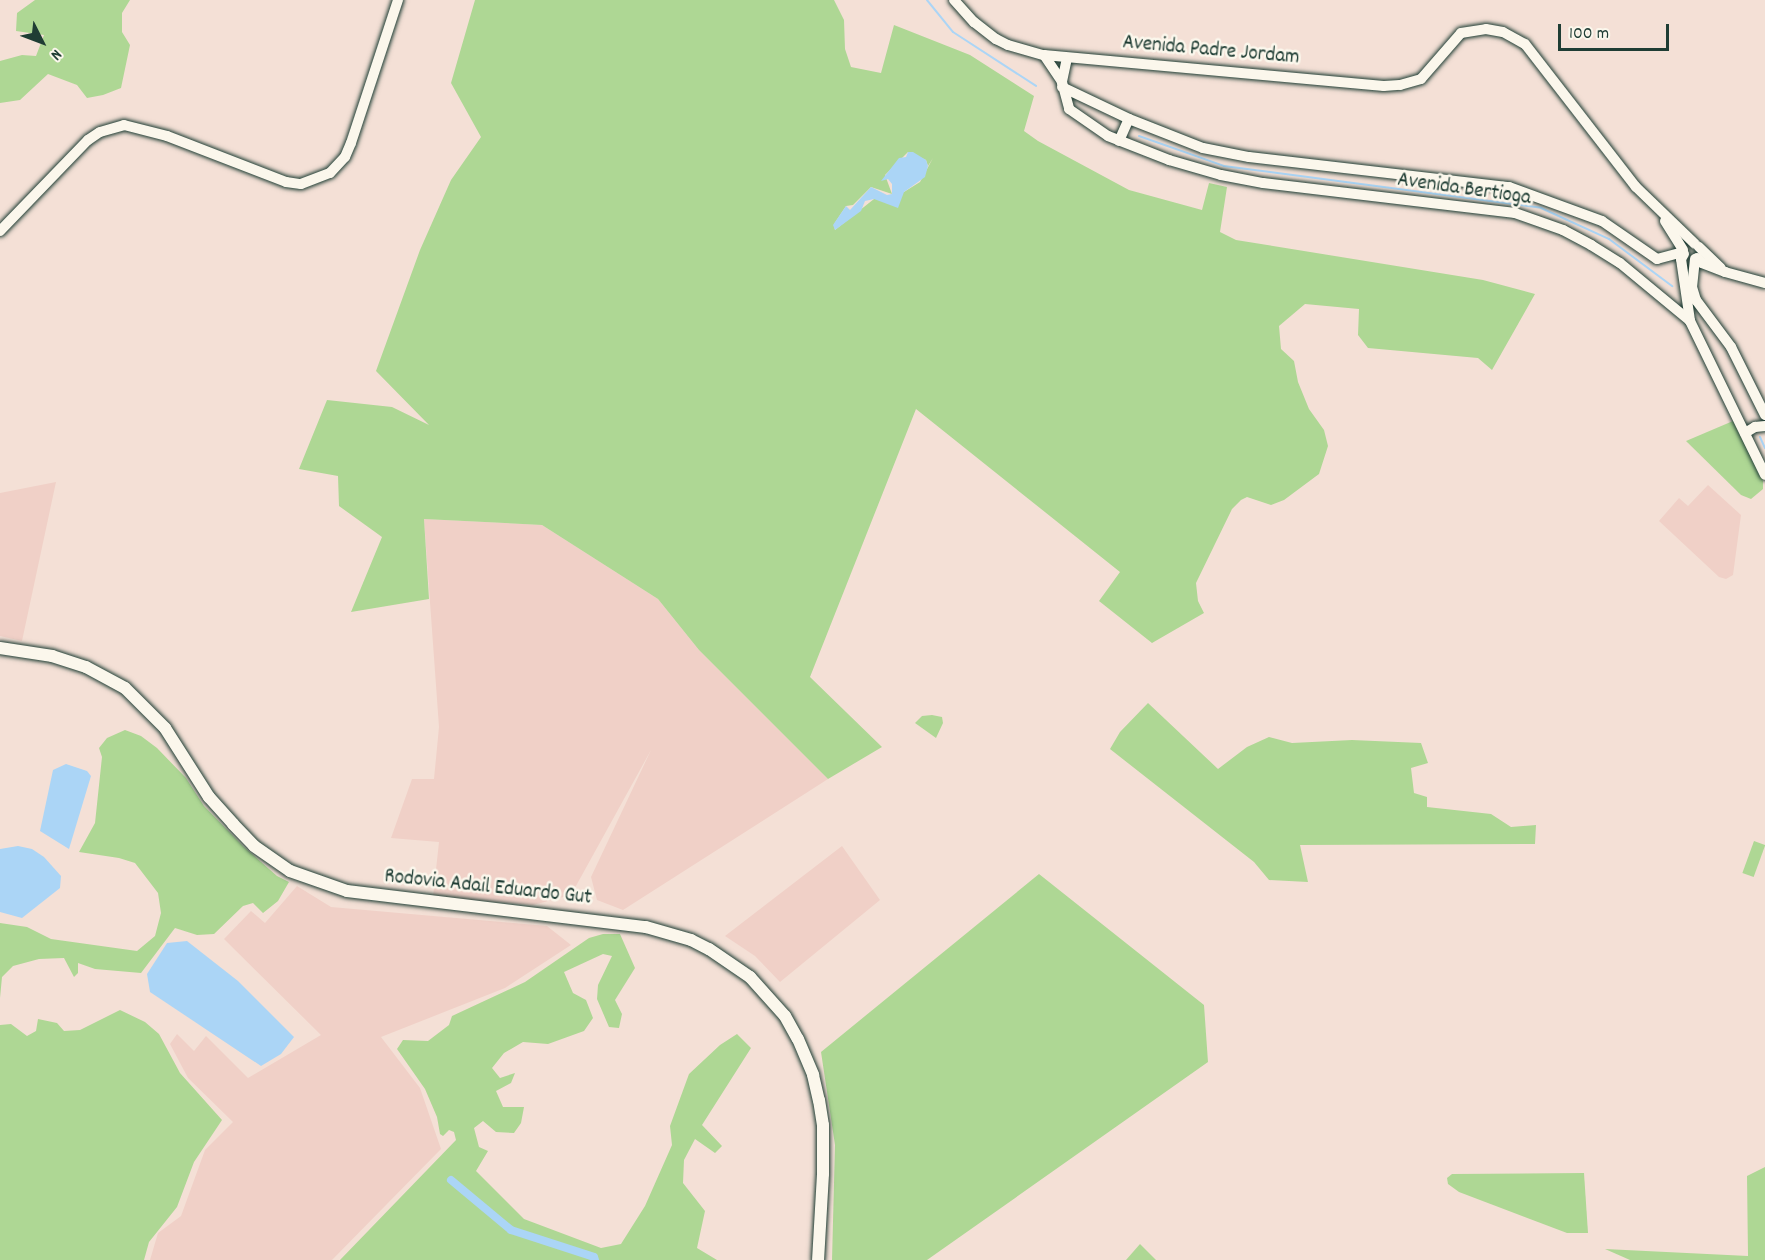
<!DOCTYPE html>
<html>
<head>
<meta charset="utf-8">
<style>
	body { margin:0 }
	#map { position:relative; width:1765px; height:1260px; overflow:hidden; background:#f4e0d6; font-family:Dekko,sans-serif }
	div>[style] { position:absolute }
	.built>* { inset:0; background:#f0d0c7 }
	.green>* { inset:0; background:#aed794; transform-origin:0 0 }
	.water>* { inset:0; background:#abd5f6 }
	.stream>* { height:2px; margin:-1px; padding:0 1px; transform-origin:1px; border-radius:1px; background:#abd5f6 }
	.canal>* { height:8px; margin:-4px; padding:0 4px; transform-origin:4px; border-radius:4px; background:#abd5f6 }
	.roads { filter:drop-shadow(0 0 2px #1f3d34) drop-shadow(0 0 2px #1f3d34) }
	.tertiary>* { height:10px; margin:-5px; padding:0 5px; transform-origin:5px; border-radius:5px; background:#fbf7ec }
	.primary>* { height:12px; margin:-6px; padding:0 6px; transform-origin:6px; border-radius:6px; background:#fbf7ec }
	span { translate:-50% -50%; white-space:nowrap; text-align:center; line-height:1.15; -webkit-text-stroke:5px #fbf7ec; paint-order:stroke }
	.street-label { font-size:21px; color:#1f3d34 }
	.north { position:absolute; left:12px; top:12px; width:60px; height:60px; -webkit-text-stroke:4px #fbf7ec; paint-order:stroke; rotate:132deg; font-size:16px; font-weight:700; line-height:24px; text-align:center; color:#1f3d34 }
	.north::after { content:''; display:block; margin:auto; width:21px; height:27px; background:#1f3d34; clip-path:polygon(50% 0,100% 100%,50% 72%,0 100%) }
	.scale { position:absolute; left:1558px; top:24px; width:111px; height:27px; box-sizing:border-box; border:3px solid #1f3d34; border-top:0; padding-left:8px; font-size:18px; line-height:21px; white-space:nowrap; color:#1f3d34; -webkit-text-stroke:4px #fbf7ec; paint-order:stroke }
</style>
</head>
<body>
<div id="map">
	<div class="built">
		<div style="clip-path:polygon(56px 482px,22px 641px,0 636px,0 493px)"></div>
		<div style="clip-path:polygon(1708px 485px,1741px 515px,1733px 575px,1726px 579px,1719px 577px,1659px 521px,1679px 498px,1688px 506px)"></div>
		<div style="clip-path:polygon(424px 519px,542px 525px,658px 599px,699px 650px,828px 779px,623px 910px,597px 900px,591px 877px,651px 750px,571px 895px,533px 905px,433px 897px,439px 842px,391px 838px,412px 779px,434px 779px,439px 727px)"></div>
		<div style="clip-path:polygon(842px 846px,880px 900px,780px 982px,755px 956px,725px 936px)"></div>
		<div style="clip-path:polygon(297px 886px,331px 907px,547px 926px,571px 945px,505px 988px,381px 1037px,420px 1088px,441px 1149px,332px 1260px,150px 1260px,158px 1233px,181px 1216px,205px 1150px,233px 1122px,188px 1078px,170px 1044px,177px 1034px,194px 1051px,206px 1036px,248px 1078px,321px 1035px,224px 939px,251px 911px,265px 923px)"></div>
	</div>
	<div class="green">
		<div style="clip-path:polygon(35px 0,130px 0,122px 13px,122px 32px,130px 45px,121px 88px,103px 95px,87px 98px,77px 85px,48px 74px,20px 100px,0 103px,0 61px,22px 55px,36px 56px,44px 35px,16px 31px,17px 13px)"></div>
		<div style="clip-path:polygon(evenodd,475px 0,834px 0,844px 20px,845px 49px,851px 67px,881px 73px,894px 25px,970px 55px,1034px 96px,1024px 131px,1038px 141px,1129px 190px,1202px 210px,1209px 183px,1227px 187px,1220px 232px,1236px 240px,1483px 280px,1535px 294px,1492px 370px,1478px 358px,1368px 348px,1358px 335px,1359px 309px,1305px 304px,1279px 326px,1281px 349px,1294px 361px,1298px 382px,1309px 409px,1324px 430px,1328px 446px,1319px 474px,1284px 500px,1271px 505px,1247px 497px,1241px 500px,1232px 509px,1196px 583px,1198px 601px,1204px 613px,1152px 643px,1099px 601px,1120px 572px,916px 409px,810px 677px,882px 747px,828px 779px,699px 650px,658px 599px,542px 525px,424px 519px,429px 599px,351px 612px,382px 537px,339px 506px,338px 476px,299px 469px,327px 400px,392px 407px,429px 425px,376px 371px,420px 250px,451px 180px,481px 137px,451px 83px,475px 0,908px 152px,926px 160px,928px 166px,933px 158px,920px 182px,904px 192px,874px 199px,835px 230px,834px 224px,846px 206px,853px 205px,871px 187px,892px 194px,885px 175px,908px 152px)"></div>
		<div style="clip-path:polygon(1733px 421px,1763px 481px,1763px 489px,1751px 499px,1741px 495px,1686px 441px)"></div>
		<div style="clip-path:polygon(1148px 703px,1218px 769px,1247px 747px,1269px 737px,1292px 743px,1352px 740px,1421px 743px,1428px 763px,1411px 768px,1414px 793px,1427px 797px,1427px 807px,1491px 814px,1511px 827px,1536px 825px,1535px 844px,1300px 845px,1308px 882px,1269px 880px,1254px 862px,1110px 749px,1120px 732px)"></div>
		<div style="clip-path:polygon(932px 715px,942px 717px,943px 723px,936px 738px,915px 723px,922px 716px)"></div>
		<div style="clip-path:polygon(125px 730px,141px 736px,157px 748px,186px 778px,204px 806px,244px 847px,277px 876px,289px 882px,278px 901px,263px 913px,253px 903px,243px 906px,214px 934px,197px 935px,175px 928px,141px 973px,95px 969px,78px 963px,78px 973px,74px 977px,64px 958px,39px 959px,13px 966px,2px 977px,0 998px,0 923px,27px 927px,51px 939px,137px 951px,155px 936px,161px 913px,158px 893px,135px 863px,119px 858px,79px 852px,95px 823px,102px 757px,99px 748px,107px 738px)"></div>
		<div style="left:1754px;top:841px;width:12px;height:34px;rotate:20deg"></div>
		<div style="clip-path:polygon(1039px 874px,1204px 1005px,1208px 1062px,927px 1260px,832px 1260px,835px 1145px,821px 1052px)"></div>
		<div style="clip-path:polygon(603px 934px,620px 934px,635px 968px,615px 1000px,622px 1014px,619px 1028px,609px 1027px,597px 999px,598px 985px,612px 956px,603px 954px,564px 972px,573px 993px,586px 1000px,593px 1018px,584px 1031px,548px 1044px,523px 1042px,504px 1053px,492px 1068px,500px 1078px,515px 1073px,511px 1083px,496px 1091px,503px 1107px,524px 1107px,521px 1123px,514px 1133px,496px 1132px,483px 1121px,474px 1128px,479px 1147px,488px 1151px,476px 1171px,524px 1219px,601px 1248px,621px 1244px,645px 1206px,672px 1145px,670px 1126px,689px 1074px,720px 1045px,737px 1034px,751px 1048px,702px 1125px,722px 1146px,715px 1153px,695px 1139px,684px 1160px,683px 1183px,705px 1211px,697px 1248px,717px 1260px,340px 1260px,456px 1140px,454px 1132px,449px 1130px,443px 1136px,440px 1134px,437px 1117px,425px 1089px,397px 1049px,403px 1040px,428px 1041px,449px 1025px,452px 1016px,525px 982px,589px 938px)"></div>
		<div style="clip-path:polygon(120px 1010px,145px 1022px,159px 1034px,180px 1073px,222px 1120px,194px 1162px,177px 1207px,149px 1242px,144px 1260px,0 1260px,0 1025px,11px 1024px,27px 1036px,36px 1031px,38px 1019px,57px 1023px,64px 1031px,80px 1030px)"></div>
		<div style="clip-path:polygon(1765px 1167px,1765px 1260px,1630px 1260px,1605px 1249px,1748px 1256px,1747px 1176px)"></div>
		<div style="clip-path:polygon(1584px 1173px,1588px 1233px,1567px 1233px,1459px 1192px,1448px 1184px,1447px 1178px,1452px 1174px)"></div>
		<div style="clip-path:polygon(1140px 1244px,1156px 1260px,1126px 1260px)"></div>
	</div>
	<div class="water">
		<div style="clip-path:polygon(908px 152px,913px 152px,926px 160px,928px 166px,925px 177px,904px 192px,898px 208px,874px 199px,865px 201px,861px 211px,835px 230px,833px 225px,846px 206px,850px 210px,871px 187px,887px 195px,892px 194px,892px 184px,888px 179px,881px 181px,899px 158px,906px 157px)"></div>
		<div style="clip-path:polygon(66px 764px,87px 771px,91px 776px,69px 849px,40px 831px,53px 770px)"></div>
		<div style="clip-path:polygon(18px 846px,32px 849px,44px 857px,61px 876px,60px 888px,22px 918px,0 912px,0 849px)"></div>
		<div style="clip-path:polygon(187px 941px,238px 981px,294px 1037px,281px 1054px,261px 1066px,150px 992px,147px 974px,167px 943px)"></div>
	</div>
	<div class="stream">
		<div style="left:927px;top:0;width:41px;rotate:50.9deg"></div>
		<div style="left:953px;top:32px;width:99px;rotate:33deg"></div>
		<div style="left:1139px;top:136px;width:90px;rotate:19.4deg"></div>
		<div style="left:1224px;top:166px;width:320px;rotate:7.5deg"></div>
		<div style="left:1541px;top:208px;width:75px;rotate:24.5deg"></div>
		<div style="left:1609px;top:239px;width:79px;rotate:36.7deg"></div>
		<div style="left:1760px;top:437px;width:12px;rotate:66deg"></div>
	</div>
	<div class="canal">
		<div style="left:451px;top:1180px;width:78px;rotate:39.8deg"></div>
		<div style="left:511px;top:1230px;width:87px;rotate:18deg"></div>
		<div style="left:594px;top:1257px;width:3px;rotate:72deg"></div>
	</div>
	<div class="roads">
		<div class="tertiary">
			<div style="left:954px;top:0;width:30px;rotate:48deg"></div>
			<div style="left:974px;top:22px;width:28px;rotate:38deg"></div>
			<div style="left:996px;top:39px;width:13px;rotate:27deg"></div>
			<div style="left:1008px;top:45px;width:37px;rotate:16deg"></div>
			<div style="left:1044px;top:55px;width:341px;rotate:5.2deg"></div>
			<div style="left:1384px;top:86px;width:16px;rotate:-4deg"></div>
			<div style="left:1400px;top:85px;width:22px;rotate:-16deg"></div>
			<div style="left:1421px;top:79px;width:61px;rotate:-49deg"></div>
			<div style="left:1461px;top:33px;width:25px;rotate:-9deg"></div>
			<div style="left:1486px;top:29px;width:17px;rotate:10deg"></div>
			<div style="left:1503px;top:32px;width:25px;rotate:29deg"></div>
			<div style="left:1525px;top:44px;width:181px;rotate:52.2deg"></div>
			<div style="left:1636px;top:187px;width:82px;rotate:44deg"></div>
			<div style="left:1044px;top:55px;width:32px;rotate:56deg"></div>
			<div style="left:1067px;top:58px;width:25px;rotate:102deg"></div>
			<div style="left:1062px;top:82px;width:28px;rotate:75deg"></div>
			<div style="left:1069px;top:109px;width:47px;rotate:34.7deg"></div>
			<div style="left:1108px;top:136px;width:66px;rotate:21.5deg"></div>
			<div style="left:1169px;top:160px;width:54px;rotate:16.1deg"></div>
			<div style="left:1221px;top:175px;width:43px;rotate:10.8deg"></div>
			<div style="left:1263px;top:183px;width:254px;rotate:6.8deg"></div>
			<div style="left:1515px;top:213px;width:51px;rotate:19.5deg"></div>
			<div style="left:1563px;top:230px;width:32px;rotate:28deg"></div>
			<div style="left:1591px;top:245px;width:34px;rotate:32deg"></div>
			<div style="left:1620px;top:263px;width:91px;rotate:39.6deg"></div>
			<div style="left:1690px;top:321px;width:171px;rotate:64deg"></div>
			<div style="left:1062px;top:87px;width:74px;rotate:25.5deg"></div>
			<div style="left:1129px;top:119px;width:79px;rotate:21.4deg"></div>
			<div style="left:1203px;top:148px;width:47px;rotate:11.1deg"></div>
			<div style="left:1249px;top:157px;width:262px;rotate:6.6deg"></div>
			<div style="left:1509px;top:187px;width:99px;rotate:20.1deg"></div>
			<div style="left:1602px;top:221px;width:67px;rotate:34.6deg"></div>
			<div style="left:1657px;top:259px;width:27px;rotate:-15deg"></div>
			<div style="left:1119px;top:141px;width:24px;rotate:-66deg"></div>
			<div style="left:1665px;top:221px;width:34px;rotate:58deg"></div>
			<div style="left:0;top:231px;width:127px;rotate:-46deg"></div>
			<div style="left:88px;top:140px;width:14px;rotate:-34deg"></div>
			<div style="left:100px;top:132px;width:25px;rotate:-16deg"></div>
			<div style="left:124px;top:125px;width:44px;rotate:14.3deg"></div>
			<div style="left:167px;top:136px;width:128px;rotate:21.1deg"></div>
			<div style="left:286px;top:182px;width:15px;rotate:8deg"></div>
			<div style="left:301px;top:184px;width:31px;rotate:-21deg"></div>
			<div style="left:330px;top:173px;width:22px;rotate:-47deg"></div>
			<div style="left:345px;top:157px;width:15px;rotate:-67deg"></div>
			<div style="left:351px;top:143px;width:151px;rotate:-71.8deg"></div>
			<div style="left:1699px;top:247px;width:30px;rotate:44deg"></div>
			<div style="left:1684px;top:254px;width:6px;rotate:121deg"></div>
			<div style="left:1681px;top:259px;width:63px;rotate:81.7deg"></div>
			<div style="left:1697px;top:258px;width:7px;rotate:45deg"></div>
			<div style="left:1702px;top:263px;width:25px;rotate:21deg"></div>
			<div style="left:1725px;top:272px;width:41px;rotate:15.4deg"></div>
			<div style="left:1695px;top:259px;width:28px;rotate:96deg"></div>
			<div style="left:1692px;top:287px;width:14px;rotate:73deg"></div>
			<div style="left:1696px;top:300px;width:59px;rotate:53.3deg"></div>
			<div style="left:1731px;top:347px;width:76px;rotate:63.4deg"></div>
			<div style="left:1745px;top:433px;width:12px;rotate:-31deg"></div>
			<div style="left:1755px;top:427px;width:10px;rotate:-6deg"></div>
		</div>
		<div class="primary">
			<div style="left:0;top:648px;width:53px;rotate:8.7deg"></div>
			<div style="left:52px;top:656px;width:36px;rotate:18deg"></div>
			<div style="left:86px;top:667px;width:44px;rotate:28.3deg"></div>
			<div style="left:125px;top:688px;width:57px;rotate:45deg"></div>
			<div style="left:165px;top:728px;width:82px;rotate:57.5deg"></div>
			<div style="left:209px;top:797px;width:36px;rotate:48deg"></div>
			<div style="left:233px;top:824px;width:30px;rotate:46deg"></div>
			<div style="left:254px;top:846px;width:44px;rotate:34.8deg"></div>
			<div style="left:290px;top:871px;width:60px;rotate:19.3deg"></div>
			<div style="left:347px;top:891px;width:301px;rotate:6.9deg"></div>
			<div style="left:646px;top:927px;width:47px;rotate:16.1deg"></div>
			<div style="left:691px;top:940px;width:20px;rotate:27deg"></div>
			<div style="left:709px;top:949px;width:50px;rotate:34.3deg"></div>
			<div style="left:750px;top:977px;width:52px;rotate:48.1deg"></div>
			<div style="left:785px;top:1016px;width:26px;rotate:61deg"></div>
			<div style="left:798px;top:1039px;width:39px;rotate:67deg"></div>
			<div style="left:813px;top:1075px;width:26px;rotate:77deg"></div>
			<div style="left:819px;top:1100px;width:25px;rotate:81deg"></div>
			<div style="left:823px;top:1125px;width:49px;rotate:90deg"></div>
			<div style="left:823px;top:1174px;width:86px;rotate:93.3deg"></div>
		</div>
	</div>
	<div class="street-label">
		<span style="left:1211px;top:51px;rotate:5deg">Avenida Padre Jordam</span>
		<span style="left:1464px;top:190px;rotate:8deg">Avenida Bertioga</span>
		<span style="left:488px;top:888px;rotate:6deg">Rodovia Adail Eduardo Gut</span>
	</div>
	<div class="north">N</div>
	<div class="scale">100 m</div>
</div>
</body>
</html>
